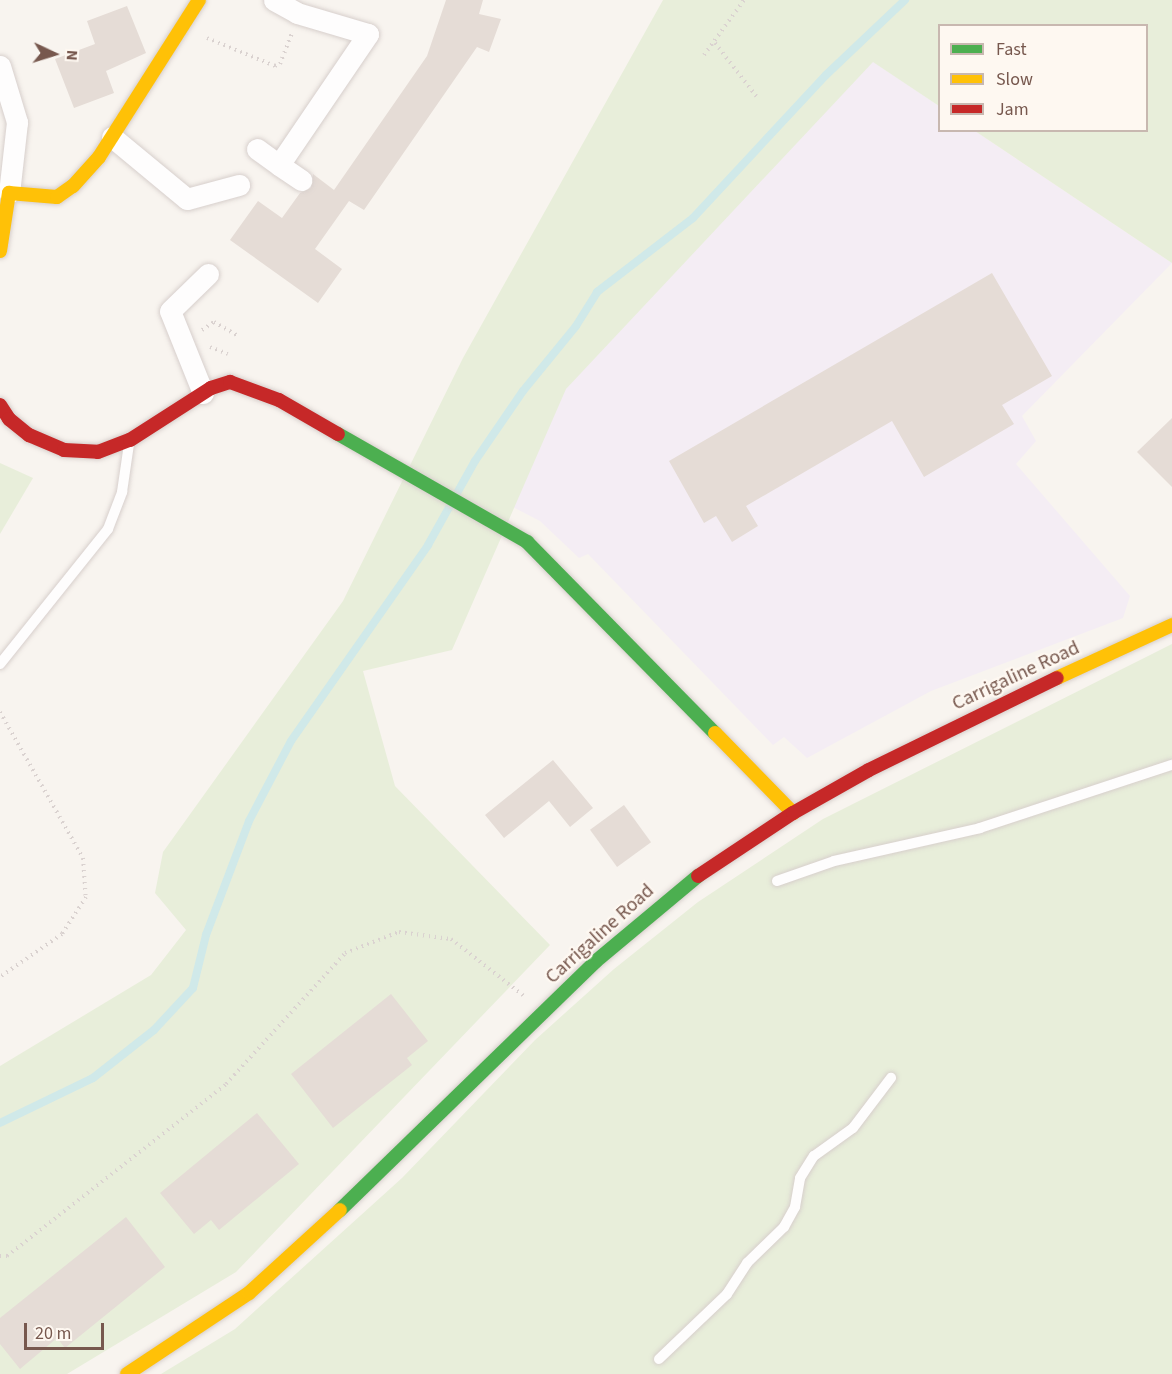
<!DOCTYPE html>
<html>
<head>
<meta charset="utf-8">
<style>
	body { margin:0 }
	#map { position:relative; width:1172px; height:1374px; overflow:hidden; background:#f8f4ef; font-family:"Source Sans 3",sans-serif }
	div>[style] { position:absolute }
	.education>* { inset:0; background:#f4edf4 }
	.green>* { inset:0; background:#e8eeda }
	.stream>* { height:8px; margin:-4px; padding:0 4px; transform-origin:4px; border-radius:4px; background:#d0e9e9 }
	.building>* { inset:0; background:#e5dcd6; transform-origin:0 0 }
	.path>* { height:4px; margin-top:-2px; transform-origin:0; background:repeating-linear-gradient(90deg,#dad2d0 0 1.5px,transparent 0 6px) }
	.roads { filter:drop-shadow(0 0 2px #d7cfcc) drop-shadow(0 0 2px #d7cfcc) }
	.lane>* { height:10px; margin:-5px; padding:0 5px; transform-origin:5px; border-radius:5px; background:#fefdfd }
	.street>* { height:21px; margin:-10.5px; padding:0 10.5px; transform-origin:10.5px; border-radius:10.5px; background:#fefdfd }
	.fast>* { height:14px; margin:-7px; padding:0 7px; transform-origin:7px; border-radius:7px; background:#4caf50 }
	.slow>* { height:14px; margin:-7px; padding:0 7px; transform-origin:7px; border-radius:7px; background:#ffc107 }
	.jam>* { height:14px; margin:-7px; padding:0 7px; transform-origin:7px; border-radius:7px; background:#c62828 }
	span { translate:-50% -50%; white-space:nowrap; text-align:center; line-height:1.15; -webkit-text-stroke:4.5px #fef8f1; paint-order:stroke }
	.street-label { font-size:20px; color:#77584e }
	.legend { position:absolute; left:938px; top:24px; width:210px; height:108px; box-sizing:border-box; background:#fef8f1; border:2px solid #c8b8b0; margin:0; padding:8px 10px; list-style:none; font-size:18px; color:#77584e }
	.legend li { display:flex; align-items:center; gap:12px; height:30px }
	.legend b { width:30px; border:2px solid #c8b8b0 }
	.north { position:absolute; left:24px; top:24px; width:60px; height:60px; -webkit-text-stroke:4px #fef8f1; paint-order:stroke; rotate:94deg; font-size:16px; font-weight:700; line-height:24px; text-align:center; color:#77584e }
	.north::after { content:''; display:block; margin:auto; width:21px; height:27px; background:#77584e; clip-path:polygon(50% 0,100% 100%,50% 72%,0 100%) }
	.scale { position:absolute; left:24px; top:1323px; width:80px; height:27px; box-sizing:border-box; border:3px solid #77584e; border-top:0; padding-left:8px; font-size:18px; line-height:21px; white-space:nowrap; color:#77584e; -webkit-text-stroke:4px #fef8f1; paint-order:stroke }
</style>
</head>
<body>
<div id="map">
	<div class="education">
		<div style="clip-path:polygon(812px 20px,939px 106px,940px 130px,975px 131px,1172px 263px,1022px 416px,1036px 441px,1016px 464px,1130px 596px,1123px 618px,931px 691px,807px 758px,784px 737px,773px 745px,588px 554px,579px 558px,540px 521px,439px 469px)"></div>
	</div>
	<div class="green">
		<div style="clip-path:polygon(663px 0,1172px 0,1172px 263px,975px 131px,1146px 130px,1146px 26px,940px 26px,939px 106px,873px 62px,566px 389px,452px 650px,363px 671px,395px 786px,550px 945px,236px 1272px,67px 1374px,0 1374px,0 1066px,151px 975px,186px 930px,155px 893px,163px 852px,343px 601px,463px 358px)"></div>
		<div style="clip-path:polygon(0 463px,33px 478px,0 534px)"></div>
		<div style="clip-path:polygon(1172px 644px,1172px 1374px,161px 1374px,235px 1329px,402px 1178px,535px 1040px,614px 969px,698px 902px,823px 819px)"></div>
	</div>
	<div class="stream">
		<div style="left:0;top:1123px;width:103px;rotate:-25.8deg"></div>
		<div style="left:93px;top:1078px;width:78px;rotate:-38.2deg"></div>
		<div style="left:154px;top:1030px;width:57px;rotate:-47.1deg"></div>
		<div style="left:193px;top:988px;width:55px;rotate:-76.2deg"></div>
		<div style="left:206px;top:935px;width:122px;rotate:-69.3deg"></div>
		<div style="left:249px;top:821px;width:90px;rotate:-62.3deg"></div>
		<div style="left:291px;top:741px;width:239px;rotate:-55deg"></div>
		<div style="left:428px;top:545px;width:96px;rotate:-60.8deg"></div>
		<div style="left:475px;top:461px;width:85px;rotate:-55.6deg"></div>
		<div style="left:523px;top:391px;width:84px;rotate:-50.8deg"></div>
		<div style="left:576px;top:326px;width:40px;rotate:-58deg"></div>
		<div style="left:597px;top:292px;width:121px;rotate:-37.6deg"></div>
		<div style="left:693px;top:218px;width:195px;rotate:-47.1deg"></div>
		<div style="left:826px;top:75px;width:109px;rotate:-43.5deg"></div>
	</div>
	<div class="building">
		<div style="clip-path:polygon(446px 0,483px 0,479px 14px,501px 19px,489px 52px,477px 47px,364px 210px,349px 201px,315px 249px,342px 269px,318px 303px,230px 240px,258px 201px,282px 218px,300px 193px,311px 188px,313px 174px,334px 190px,427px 56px)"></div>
		<div style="clip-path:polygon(127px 6px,146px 53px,106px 71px,114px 93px,74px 108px,55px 59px,95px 44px,87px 21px)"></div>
		<div style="clip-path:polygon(992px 273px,1052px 376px,1002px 405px,1014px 424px,924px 477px,892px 421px,746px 506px,758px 526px,732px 542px,716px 516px,704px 523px,669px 461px)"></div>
		<div style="clip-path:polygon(1172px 418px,1172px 487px,1137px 452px)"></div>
		<div style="clip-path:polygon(553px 760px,593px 808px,570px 827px,549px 801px,504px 838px,485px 815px)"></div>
		<div style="left:624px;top:805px;width:46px;height:42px;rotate:54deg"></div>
		<div style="clip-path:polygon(391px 994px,428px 1041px,407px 1058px,412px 1065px,333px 1128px,291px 1074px)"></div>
		<div style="clip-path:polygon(257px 1113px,299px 1164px,219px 1230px,211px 1220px,194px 1234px,160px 1193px)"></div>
		<div style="clip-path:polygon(126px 1217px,165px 1267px,65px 1348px,57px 1338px,20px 1369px,0 1344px,0 1318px)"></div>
	</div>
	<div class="path">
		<div style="left:207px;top:38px;width:74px;rotate:22.4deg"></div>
		<div style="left:275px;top:66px;width:5px;rotate:-22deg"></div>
		<div style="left:280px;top:64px;width:33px;rotate:-69deg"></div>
		<div style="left:715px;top:43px;width:68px;rotate:52.1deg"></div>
		<div style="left:704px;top:55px;width:68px;rotate:-54deg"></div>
		<div style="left:202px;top:330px;width:14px;rotate:-34deg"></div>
		<div style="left:214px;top:322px;width:28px;rotate:30deg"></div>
		<div style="left:210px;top:347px;width:19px;rotate:21deg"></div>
		<div style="left:0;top:712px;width:168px;rotate:60.4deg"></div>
		<div style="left:83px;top:858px;width:39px;rotate:86deg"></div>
		<div style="left:86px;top:897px;width:44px;rotate:123deg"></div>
		<div style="left:62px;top:934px;width:75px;rotate:145.3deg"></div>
		<div style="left:0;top:1256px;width:7px"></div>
		<div style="left:7px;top:1256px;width:278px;rotate:-38.1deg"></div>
		<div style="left:226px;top:1084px;width:177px;rotate:-47.7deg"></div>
		<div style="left:345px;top:953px;width:58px;rotate:-21.3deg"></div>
		<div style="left:399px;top:932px;width:52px;rotate:7.7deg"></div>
		<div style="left:451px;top:939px;width:93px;rotate:38deg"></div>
	</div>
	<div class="roads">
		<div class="lane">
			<div style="left:0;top:664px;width:173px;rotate:-51.3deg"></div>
			<div style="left:108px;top:529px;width:40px;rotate:-69deg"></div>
			<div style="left:122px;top:492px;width:49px;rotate:-81.7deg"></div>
			<div style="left:777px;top:881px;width:60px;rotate:-19.3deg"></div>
			<div style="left:834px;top:861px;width:150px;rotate:-12.7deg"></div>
			<div style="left:980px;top:828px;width:202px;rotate:-18.2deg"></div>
			<div style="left:659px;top:1359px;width:94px;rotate:-43.7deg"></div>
			<div style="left:727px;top:1294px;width:37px;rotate:-57deg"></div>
			<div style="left:747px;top:1263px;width:52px;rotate:-44.2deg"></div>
			<div style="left:784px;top:1227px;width:23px;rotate:-61deg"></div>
			<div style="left:795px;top:1207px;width:29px;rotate:-80deg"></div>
			<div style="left:800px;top:1178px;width:26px;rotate:-58deg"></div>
			<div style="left:814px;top:1156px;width:48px;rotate:-35.7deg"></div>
			<div style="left:853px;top:1128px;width:63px;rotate:-52.8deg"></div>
		</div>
		<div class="street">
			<div style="left:274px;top:0;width:26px;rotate:29deg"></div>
			<div style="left:297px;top:13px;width:74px;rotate:16.5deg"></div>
			<div style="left:368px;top:34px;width:158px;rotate:124.2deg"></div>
			<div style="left:279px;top:165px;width:27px;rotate:34deg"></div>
			<div style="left:0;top:66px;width:59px;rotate:73.1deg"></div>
			<div style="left:17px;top:122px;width:71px;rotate:96.4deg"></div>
			<div style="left:112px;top:137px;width:97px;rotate:39.6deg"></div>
			<div style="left:187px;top:199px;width:54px;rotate:-15.1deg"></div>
			<div style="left:257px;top:149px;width:27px;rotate:36deg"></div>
			<div style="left:203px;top:393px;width:88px;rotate:-111.9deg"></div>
			<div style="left:170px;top:311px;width:53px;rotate:-44.2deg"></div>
		</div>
		<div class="fast">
			<div style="left:338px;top:434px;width:218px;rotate:29.7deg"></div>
			<div style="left:527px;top:542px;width:268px;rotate:45.5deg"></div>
			<div style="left:340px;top:1210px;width:356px;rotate:-44.2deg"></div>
			<div style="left:595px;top:962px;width:134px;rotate:-39.9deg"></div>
		</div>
		<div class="slow">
			<div style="left:0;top:251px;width:59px;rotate:-81.2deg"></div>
			<div style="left:9px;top:193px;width:48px;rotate:4.8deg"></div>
			<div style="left:57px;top:197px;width:19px;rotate:-35deg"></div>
			<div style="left:73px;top:186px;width:39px;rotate:-48deg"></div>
			<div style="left:99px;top:157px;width:186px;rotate:-57.5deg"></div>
			<div style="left:1057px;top:678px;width:127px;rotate:-24.7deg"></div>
			<div style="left:715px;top:733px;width:112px;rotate:45.7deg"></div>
			<div style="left:127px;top:1374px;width:146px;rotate:-33.6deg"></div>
			<div style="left:249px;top:1293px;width:123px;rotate:-42.4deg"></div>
		</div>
		<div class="jam">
			<div style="left:0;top:405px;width:17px;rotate:57deg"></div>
			<div style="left:9px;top:419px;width:26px;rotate:39deg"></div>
			<div style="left:29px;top:435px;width:38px;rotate:23deg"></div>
			<div style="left:64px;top:450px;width:34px;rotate:3deg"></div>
			<div style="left:98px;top:452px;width:34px;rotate:-21deg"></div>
			<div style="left:130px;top:440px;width:96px;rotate:-32.7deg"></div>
			<div style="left:211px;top:388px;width:20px;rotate:-18deg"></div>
			<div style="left:230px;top:382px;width:52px;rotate:20.2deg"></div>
			<div style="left:279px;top:400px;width:68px;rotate:30deg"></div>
			<div style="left:698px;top:876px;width:114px;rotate:-33.6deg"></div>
			<div style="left:793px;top:813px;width:87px;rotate:-29.5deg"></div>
			<div style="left:869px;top:770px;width:209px;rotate:-26.1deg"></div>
		</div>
	</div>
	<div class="street-label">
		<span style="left:1016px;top:676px;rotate:-25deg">Carrigaline Road</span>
		<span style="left:600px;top:934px;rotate:-42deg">Carrigaline Road</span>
	</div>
	<ul class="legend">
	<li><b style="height:8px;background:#4caf50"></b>Fast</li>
	<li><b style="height:8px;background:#ffc107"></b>Slow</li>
	<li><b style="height:8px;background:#c62828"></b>Jam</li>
	</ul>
	<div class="north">N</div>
	<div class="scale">20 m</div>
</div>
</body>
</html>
